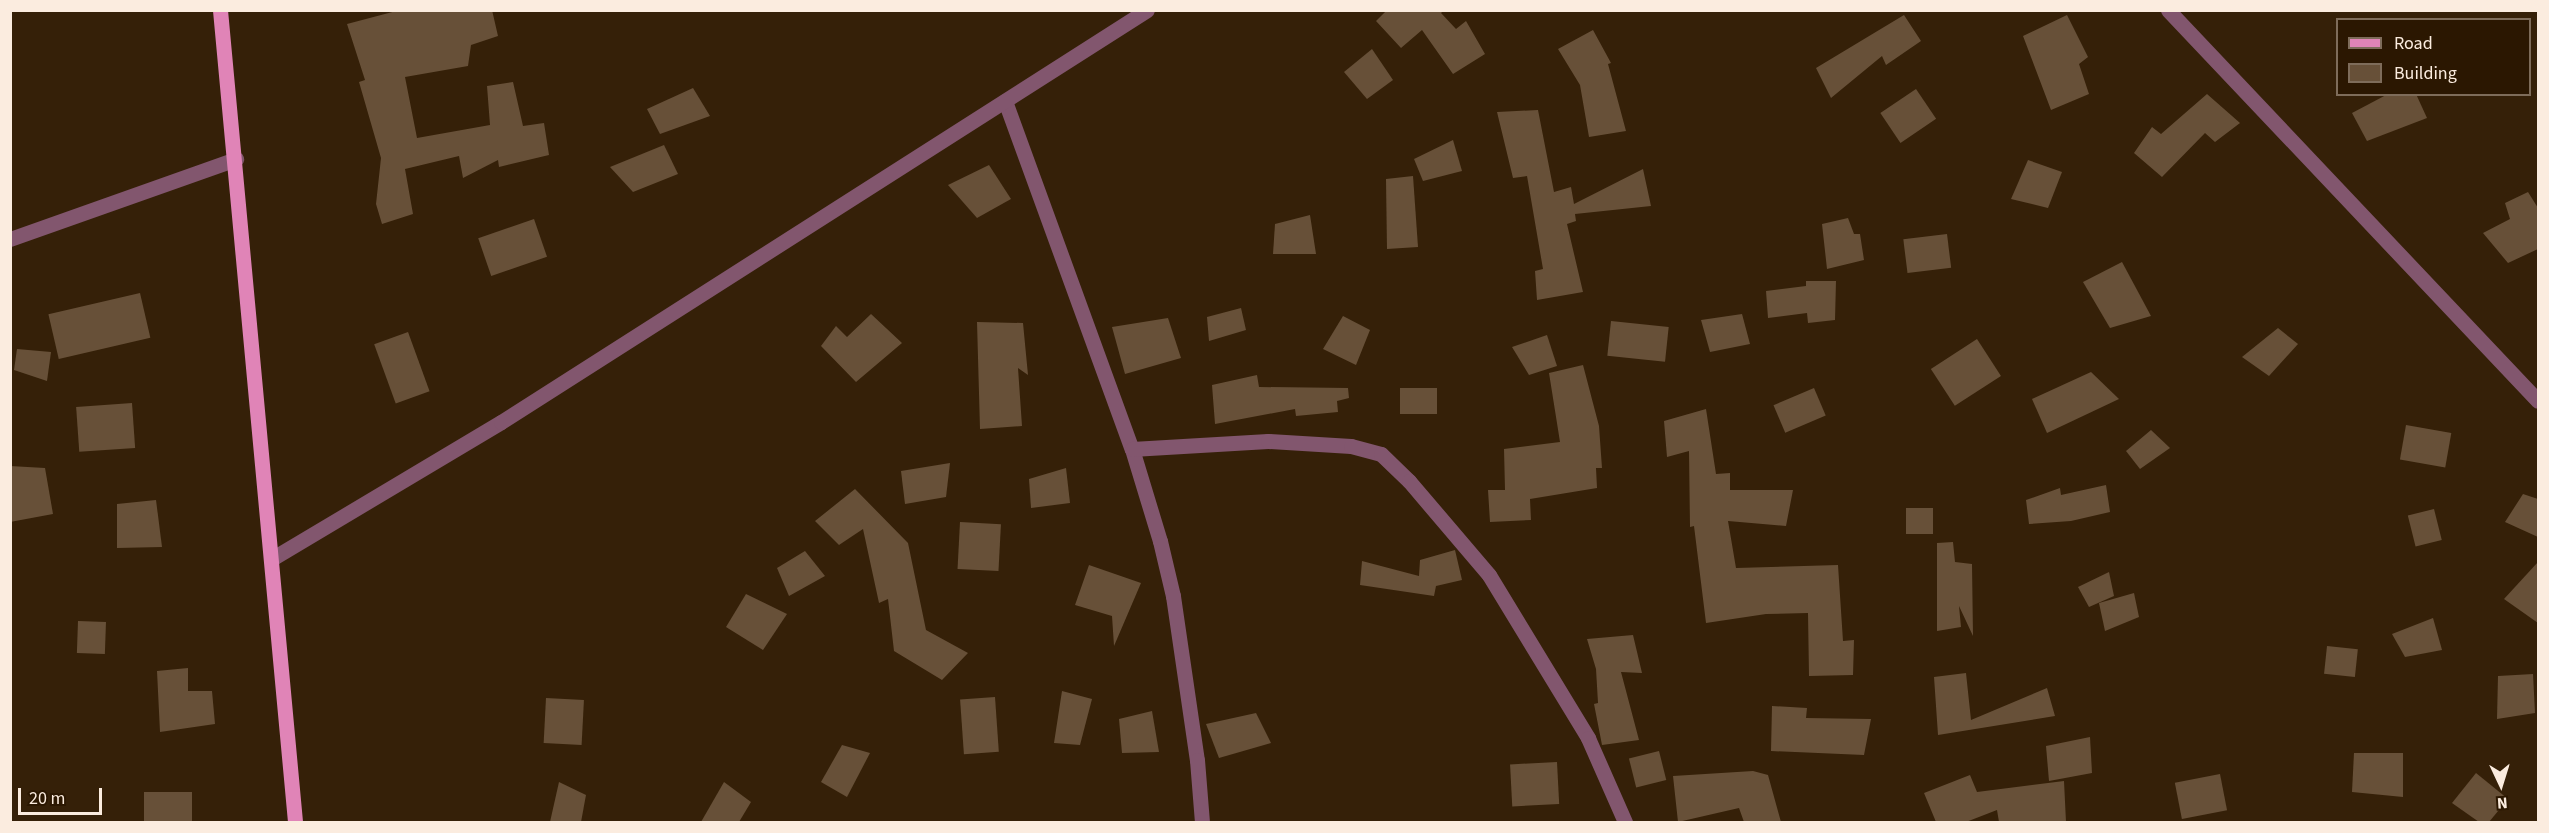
<!DOCTYPE html>
<html>
<head>
<meta charset="utf-8">
<style>
	body { margin:0 }
	#map { position:relative; width:2549px; height:833px; overflow:hidden; background:#352008; font-family:"Source Sans 3",sans-serif }
	div>[style] { position:absolute }
	.building>* { inset:0; background:#675038; transform-origin:0 0 }
	.minor>* { height:15px; margin:-7.5px; padding:0 7.5px; transform-origin:7.5px; border-radius:7.5px; background:#82566e }
	.tertiary>* { height:15px; margin:-7.5px; padding:0 7.5px; transform-origin:7.5px; border-radius:7.5px; background:#82566e }
	.primary>* { height:15px; margin:-7.5px; padding:0 7.5px; transform-origin:7.5px; border-radius:7.5px; background:#e084b7 }
	span { translate:-50% -50%; white-space:nowrap; text-align:center; line-height:1.15; -webkit-text-stroke:6px #2b1701; paint-order:stroke }
	.frame { position:absolute; inset:0; border:12px solid #fbecdf; pointer-events:none }
	.legend { position:absolute; left:2336px; top:18px; width:195px; height:78px; box-sizing:border-box; background:#2b1701; border:2px solid #7e6c5a; margin:0; padding:8px 10px; list-style:none; font-size:18px; color:#fbecdf }
	.legend li { display:flex; align-items:center; gap:12px; height:30px }
	.legend b { width:30px; border:2px solid #7e6c5a }
	.north { position:absolute; left:2471px; top:755px; width:60px; height:60px; -webkit-text-stroke:4px #2b1701; paint-order:stroke; rotate:176deg; font-size:16px; font-weight:700; line-height:24px; text-align:center; color:#fbecdf }
	.north::after { content:''; display:block; margin:auto; width:21px; height:27px; background:#fbecdf; clip-path:polygon(50% 0,100% 100%,50% 72%,0 100%) }
	.scale { position:absolute; left:18px; top:788px; width:84px; height:27px; box-sizing:border-box; border:3px solid #fbecdf; border-top:0; padding-left:8px; font-size:18px; line-height:21px; white-space:nowrap; color:#fbecdf; -webkit-text-stroke:4px #2b1701; paint-order:stroke }
</style>
</head>
<body>
<div id="map">
	<div class="building">
		<div style="clip-path:polygon(400px 10px,492px 10px,498px 36px,471px 45px,468px 66px,405px 77px,417px 138px,490px 125px,487px 86px,513px 82px,523px 126px,544px 123px,549px 155px,499px 167px,498px 160px,463px 178px,459px 156px,405px 169px,413px 214px,382px 224px,376px 204px,381px 158px,359px 82px,365px 80px,347px 24px)"></div>
		<div style="clip-path:polygon(1387px 10px,1444px 10px,1441px 13px,1456px 29px,1466px 21px,1485px 54px,1453px 74px,1422px 30px,1401px 48px,1376px 21px)"></div>
		<div style="clip-path:polygon(1904px 15px,1921px 41px,1886px 65px,1882px 56px,1831px 98px,1816px 68px)"></div>
		<div style="clip-path:polygon(2067px 15px,2088px 57px,2079px 64px,2089px 94px,2051px 110px,2023px 36px)"></div>
		<div style="clip-path:polygon(1593px 30px,1611px 63px,1608px 64px,1626px 131px,1589px 137px,1580px 85px,1558px 49px)"></div>
		<div style="clip-path:polygon(1372px 49px,1393px 80px,1367px 99px,1344px 72px)"></div>
		<div style="clip-path:polygon(693px 88px,710px 116px,660px 134px,647px 109px)"></div>
		<div style="left:1916px;top:89px;width:36px;height:43px;rotate:56deg"></div>
		<div style="clip-path:polygon(2207px 94px,2240px 123px,2215px 142px,2205px 133px,2162px 177px,2134px 153px,2152px 127px,2161px 134px)"></div>
		<div style="clip-path:polygon(2388px 94px,2416px 94px,2427px 118px,2367px 141px,2352px 113px)"></div>
		<div style="clip-path:polygon(1538px 110px,1554px 192px,1571px 187px,1574px 204px,1643px 169px,1651px 206px,1575px 214px,1576px 221px,1567px 224px,1583px 292px,1537px 300px,1535px 271px,1543px 269px,1527px 176px,1513px 178px,1497px 112px)"></div>
		<div style="clip-path:polygon(1453px 140px,1462px 171px,1423px 181px,1414px 159px)"></div>
		<div style="clip-path:polygon(664px 145px,678px 174px,633px 192px,610px 167px)"></div>
		<div style="clip-path:polygon(2028px 160px,2062px 172px,2048px 208px,2011px 199px)"></div>
		<div style="clip-path:polygon(989px 165px,1011px 199px,977px 218px,948px 185px)"></div>
		<div style="clip-path:polygon(1413px 176px,1418px 247px,1387px 249px,1386px 179px)"></div>
		<div style="clip-path:polygon(2528px 192px,2538px 208px,2538px 249px,2508px 263px,2483px 233px,2510px 219px,2505px 203px)"></div>
		<div style="clip-path:polygon(1310px 215px,1316px 254px,1273px 254px,1275px 224px)"></div>
		<div style="clip-path:polygon(1848px 218px,1854px 234px,1860px 234px,1864px 260px,1827px 269px,1822px 224px)"></div>
		<div style="left:534px;top:219px;width:40px;height:59px;rotate:71deg"></div>
		<div style="left:1947px;top:234px;width:34px;height:44px;rotate:83deg"></div>
		<div style="clip-path:polygon(2122px 262px,2151px 316px,2110px 328px,2083px 282px)"></div>
		<div style="clip-path:polygon(1806px 281px,1836px 281px,1835px 320px,1808px 323px,1807px 313px,1768px 318px,1766px 291px,1806px 286px)"></div>
		<div style="left:140px;top:293px;width:46px;height:94px;rotate:77deg"></div>
		<div style="clip-path:polygon(1241px 308px,1246px 330px,1209px 341px,1207px 317px)"></div>
		<div style="clip-path:polygon(871px 314px,902px 343px,856px 382px,821px 346px,836px 326px,847px 337px)"></div>
		<div style="clip-path:polygon(1742px 314px,1750px 344px,1710px 352px,1701px 320px)"></div>
		<div style="clip-path:polygon(1343px 316px,1370px 330px,1356px 365px,1323px 349px)"></div>
		<div style="clip-path:polygon(1168px 318px,1181px 358px,1125px 374px,1112px 327px)"></div>
		<div style="left:1611px;top:321px;width:58px;height:35px;rotate:6deg"></div>
		<div style="clip-path:polygon(977px 322px,1023px 323px,1028px 375px,1018px 368px,1022px 426px,980px 429px)"></div>
		<div style="clip-path:polygon(2278px 328px,2298px 344px,2269px 376px,2242px 357px)"></div>
		<div style="left:408px;top:332px;width:63px;height:36px;rotate:70deg"></div>
		<div style="clip-path:polygon(1547px 335px,1557px 366px,1529px 375px,1512px 347px)"></div>
		<div style="left:1977px;top:339px;width:44px;height:55px;rotate:57deg"></div>
		<div style="clip-path:polygon(17px 349px,51px 352px,47px 381px,14px 370px)"></div>
		<div style="clip-path:polygon(1583px 365px,1599px 426px,1602px 468px,1596px 468px,1597px 488px,1530px 499px,1531px 520px,1490px 522px,1488px 490px,1505px 490px,1504px 449px,1560px 442px,1549px 373px)"></div>
		<div style="clip-path:polygon(2091px 372px,2119px 399px,2047px 433px,2032px 399px)"></div>
		<div style="clip-path:polygon(1257px 375px,1259px 387px,1348px 388px,1349px 398px,1337px 401px,1338px 412px,1296px 416px,1295px 409px,1215px 424px,1212px 385px)"></div>
		<div style="left:1400px;top:388px;width:37px;height:26px"></div>
		<div style="left:1814px;top:388px;width:30px;height:44px;rotate:67deg"></div>
		<div style="left:132px;top:403px;width:45px;height:56px;rotate:86deg"></div>
		<div style="clip-path:polygon(1706px 409px,1716px 474px,1730px 473px,1730px 490px,1793px 490px,1786px 526px,1728px 521px,1736px 568px,1838px 565px,1843px 641px,1854px 640px,1853px 675px,1809px 676px,1808px 613px,1766px 614px,1706px 623px,1694px 526px,1690px 527px,1689px 451px,1667px 457px,1664px 421px)"></div>
		<div style="left:2406px;top:425px;width:46px;height:35px;rotate:10deg"></div>
		<div style="clip-path:polygon(2151px 430px,2170px 448px,2140px 469px,2126px 451px)"></div>
		<div style="clip-path:polygon(950px 463px,946px 497px,905px 504px,901px 471px)"></div>
		<div style="clip-path:polygon(10px 466px,45px 468px,53px 514px,10px 522px)"></div>
		<div style="clip-path:polygon(1066px 468px,1070px 503px,1031px 508px,1029px 479px)"></div>
		<div style="clip-path:polygon(2106px 485px,2110px 512px,2071px 521px,2029px 524px,2026px 500px,2060px 488px,2061px 495px)"></div>
		<div style="clip-path:polygon(855px 489px,908px 543px,926px 630px,968px 653px,942px 680px,894px 651px,888px 599px,879px 603px,863px 529px,839px 545px,815px 521px)"></div>
		<div style="clip-path:polygon(2523px 494px,2538px 499px,2538px 537px,2505px 522px)"></div>
		<div style="clip-path:polygon(156px 500px,162px 547px,117px 548px,117px 504px)"></div>
		<div style="left:1906px;top:508px;width:27px;height:26px"></div>
		<div style="left:2434px;top:509px;width:32px;height:27px;rotate:76deg"></div>
		<div style="left:960px;top:522px;width:41px;height:47px;rotate:3deg"></div>
		<div style="clip-path:polygon(1953px 542px,1955px 562px,1972px 564px,1973px 636px,1959px 606px,1961px 627px,1937px 631px,1937px 543px)"></div>
		<div style="clip-path:polygon(1455px 550px,1462px 580px,1436px 586px,1434px 596px,1360px 585px,1362px 561px,1419px 576px,1420px 560px)"></div>
		<div style="clip-path:polygon(805px 551px,825px 576px,789px 596px,777px 568px)"></div>
		<div style="clip-path:polygon(2538px 562px,2538px 623px,2504px 599px)"></div>
		<div style="clip-path:polygon(1089px 565px,1141px 583px,1114px 646px,1112px 616px,1075px 605px)"></div>
		<div style="clip-path:polygon(2109px 572px,2114px 596px,2089px 607px,2078px 587px)"></div>
		<div style="clip-path:polygon(2134px 593px,2139px 617px,2105px 631px,2099px 603px)"></div>
		<div style="clip-path:polygon(746px 594px,787px 614px,763px 650px,726px 627px)"></div>
		<div style="clip-path:polygon(2433px 618px,2442px 650px,2405px 657px,2392px 634px)"></div>
		<div style="left:78px;top:621px;width:28px;height:32px;rotate:2deg"></div>
		<div style="clip-path:polygon(1633px 635px,1642px 673px,1621px 672px,1639px 740px,1602px 745px,1594px 704px,1598px 703px,1596px 669px,1587px 639px)"></div>
		<div style="left:2327px;top:646px;width:31px;height:28px;rotate:6deg"></div>
		<div style="clip-path:polygon(188px 668px,188px 691px,212px 691px,215px 724px,160px 732px,157px 671px)"></div>
		<div style="clip-path:polygon(1966px 673px,1971px 720px,2047px 688px,2055px 716px,1938px 735px,1934px 677px)"></div>
		<div style="clip-path:polygon(2533px 674px,2535px 713px,2497px 719px,2498px 676px)"></div>
		<div style="clip-path:polygon(1062px 691px,1092px 699px,1080px 745px,1054px 743px)"></div>
		<div style="left:995px;top:697px;width:55px;height:35px;rotate:86deg"></div>
		<div style="left:546px;top:698px;width:38px;height:45px;rotate:3deg"></div>
		<div style="clip-path:polygon(1772px 706px,1807px 708px,1806px 718px,1871px 719px,1864px 755px,1771px 751px)"></div>
		<div style="clip-path:polygon(1152px 711px,1159px 752px,1122px 753px,1119px 719px)"></div>
		<div style="clip-path:polygon(1256px 713px,1271px 743px,1219px 758px,1206px 724px)"></div>
		<div style="clip-path:polygon(2090px 737px,2092px 773px,2049px 781px,2046px 746px)"></div>
		<div style="clip-path:polygon(842px 745px,870px 753px,847px 797px,821px 782px)"></div>
		<div style="left:1659px;top:751px;width:30px;height:31px;rotate:76deg"></div>
		<div style="clip-path:polygon(2354px 753px,2403px 753px,2403px 797px,2352px 792px)"></div>
		<div style="left:1557px;top:762px;width:42px;height:47px;rotate:87deg"></div>
		<div style="clip-path:polygon(1753px 771px,1768px 775px,1781px 822px,1744px 822px,1739px 808px,1678px 822px,1673px 776px)"></div>
		<div style="clip-path:polygon(2476px 773px,2508px 799px,2489px 822px,2479px 822px,2452px 803px)"></div>
		<div style="left:2220px;top:774px;width:37px;height:46px;rotate:79deg"></div>
		<div style="clip-path:polygon(1970px 775px,1977px 792px,2064px 781px,2066px 822px,1999px 822px,1997px 810px,1966px 822px,1936px 822px,1924px 793px)"></div>
		<div style="clip-path:polygon(559px 782px,586px 795px,581px 822px,550px 822px)"></div>
		<div style="clip-path:polygon(724px 782px,751px 802px,739px 822px,701px 822px)"></div>
		<div style="left:144px;top:792px;width:48px;height:30px"></div>
	</div>
	<div class="minor">
		<div style="left:2168px;top:10px;width:538px;rotate:46.58deg"></div>
		<div style="left:1005px;top:101px;width:370px;rotate:70deg"></div>
		<div style="left:1132px;top:449px;width:96px;rotate:73.1deg"></div>
		<div style="left:1160px;top:541px;width:57px;rotate:76.7deg"></div>
		<div style="left:1173px;top:596px;width:166px;rotate:81.7deg"></div>
		<div style="left:1197px;top:760px;width:62px;rotate:85.4deg"></div>
		<div style="left:1132px;top:449px;width:136px;rotate:-3.4deg"></div>
		<div style="left:1268px;top:441px;width:83px;rotate:3.4deg"></div>
		<div style="left:1351px;top:446px;width:31px;rotate:15deg"></div>
		<div style="left:1381px;top:454px;width:39px;rotate:44deg"></div>
		<div style="left:1409px;top:481px;width:123px;rotate:49.6deg"></div>
		<div style="left:1489px;top:575px;width:191px;rotate:58.7deg"></div>
		<div style="left:1588px;top:738px;width:92px;rotate:66.2deg"></div>
	</div>
	<div class="tertiary">
		<div style="left:10px;top:239px;width:240px;rotate:-19.5deg"></div>
		<div style="left:273px;top:558px;width:265px;rotate:-30.8deg"></div>
		<div style="left:501px;top:422px;width:766px;rotate:-32.53deg"></div>
	</div>
	<div class="primary">
		<div style="left:220px;top:10px;width:815px;rotate:84.72deg"></div>
	</div>
	<div class="frame"></div>
	<ul class="legend">
	<li><b style="height:8px;background:#e084b7"></b>Road</li>
	<li><b style="height:16px;background:#675038"></b>Building</li>
	</ul>
	<div class="north">N</div>
	<div class="scale">20 m</div>
</div>
</body>
</html>
